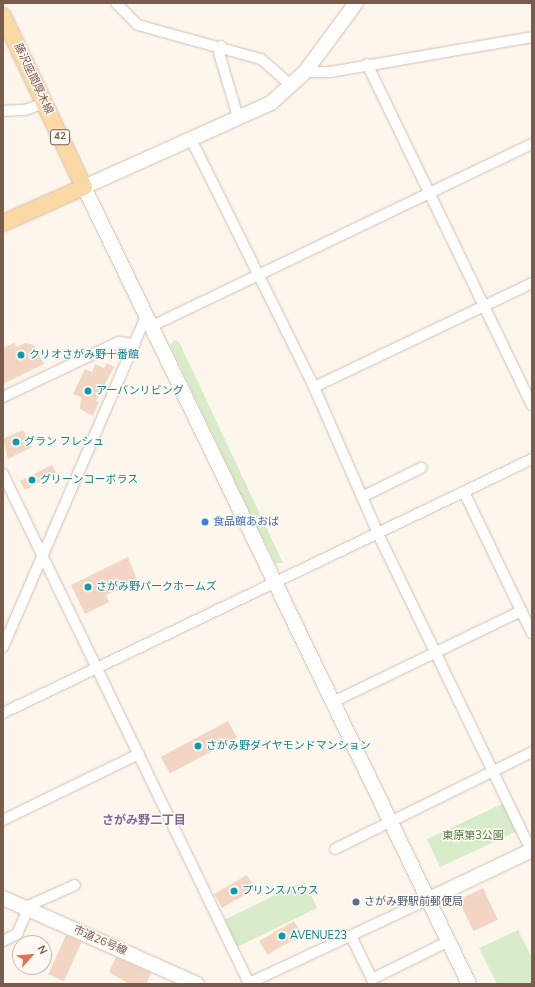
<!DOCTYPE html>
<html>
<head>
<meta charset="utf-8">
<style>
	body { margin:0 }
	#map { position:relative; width:535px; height:987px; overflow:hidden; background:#fdf6ec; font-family:"Nunito Sans","Noto Sans JP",sans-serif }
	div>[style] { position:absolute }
	.green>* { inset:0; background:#d8ecc9; transform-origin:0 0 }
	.building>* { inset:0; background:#f3d5c3; transform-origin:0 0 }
	.roads { filter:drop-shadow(0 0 1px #d1beb0) drop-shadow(0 0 1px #d1beb0) }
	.street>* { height:10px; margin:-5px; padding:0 5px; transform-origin:5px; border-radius:5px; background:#fff }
	.secondary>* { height:14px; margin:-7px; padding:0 7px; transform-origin:7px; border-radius:7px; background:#fff }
	.primary>* { height:16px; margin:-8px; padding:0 8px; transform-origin:8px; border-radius:8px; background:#fbd9a5 }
	.dots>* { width:11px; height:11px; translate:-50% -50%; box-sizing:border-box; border:2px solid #fffaf3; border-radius:50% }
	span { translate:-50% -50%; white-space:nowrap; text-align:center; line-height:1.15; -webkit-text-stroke:3px #fffaf3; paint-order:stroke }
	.shield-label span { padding:1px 3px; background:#fffaf3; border:1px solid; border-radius:3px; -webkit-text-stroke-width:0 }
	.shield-label { font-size:10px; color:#7a5c4d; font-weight:700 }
	.street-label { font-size:11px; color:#7a5c4d }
	.culture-label { font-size:11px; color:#0d838f }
	.left { translate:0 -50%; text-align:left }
	.shop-label { font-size:11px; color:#366cbe }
	.park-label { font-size:11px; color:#537a41 }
	.service-label { font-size:11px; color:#4e5e75 }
	.neighbourhood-label { font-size:12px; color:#846695; font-weight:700 }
	.frame { position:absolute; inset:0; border:4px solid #7a5c4d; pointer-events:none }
	.north { position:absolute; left:12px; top:935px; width:40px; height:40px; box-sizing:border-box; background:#fffaf3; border:1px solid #cabbb1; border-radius:50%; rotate:63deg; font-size:11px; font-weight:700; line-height:16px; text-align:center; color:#7a5c4d }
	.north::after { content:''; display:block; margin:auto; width:14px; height:18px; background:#e76f51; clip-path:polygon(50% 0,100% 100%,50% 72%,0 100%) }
</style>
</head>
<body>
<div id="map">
	<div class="green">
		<div style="clip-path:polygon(175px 340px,179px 342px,283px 563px,275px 563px,242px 496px,170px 345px)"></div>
		<div style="left:504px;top:803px;width:31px;height:85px;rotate:65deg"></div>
		<div style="left:304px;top:881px;width:30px;height:90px;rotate:64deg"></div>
		<div style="clip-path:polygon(518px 930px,532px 958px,532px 984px,497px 984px,479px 948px)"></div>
	</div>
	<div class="building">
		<div style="clip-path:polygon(14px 343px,16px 347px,26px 343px,34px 345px,44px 364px,3px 384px,3px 348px)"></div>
		<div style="clip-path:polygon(107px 363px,114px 367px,96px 401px,99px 402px,93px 416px,80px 409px,81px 397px,73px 394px,85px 369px,92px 372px,95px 364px,104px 368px)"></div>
		<div style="clip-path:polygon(23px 430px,32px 447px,8px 459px,3px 439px)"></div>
		<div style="clip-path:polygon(52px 465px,56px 473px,25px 490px,20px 481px)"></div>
		<div style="clip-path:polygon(128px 557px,137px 580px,106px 595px,109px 602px,85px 614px,71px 585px)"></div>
		<div style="left:228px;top:721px;width:19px;height:76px;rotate:62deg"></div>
		<div style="left:247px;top:875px;width:16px;height:38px;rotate:60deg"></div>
		<div style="left:483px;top:888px;width:35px;height:27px;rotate:65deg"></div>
		<div style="left:294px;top:921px;width:16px;height:40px;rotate:60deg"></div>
		<div style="left:66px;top:935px;width:17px;height:43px;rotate:24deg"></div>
		<div style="clip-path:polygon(116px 957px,151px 973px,146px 984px,129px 984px,109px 972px)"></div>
	</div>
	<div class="roads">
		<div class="street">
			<div style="left:116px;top:3px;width:31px;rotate:45deg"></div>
			<div style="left:138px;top:25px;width:128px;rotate:15.5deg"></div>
			<div style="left:261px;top:59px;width:41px;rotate:41.1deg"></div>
			<div style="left:221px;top:46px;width:7px;rotate:106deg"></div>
			<div style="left:219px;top:53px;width:67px;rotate:73.5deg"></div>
			<div style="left:367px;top:64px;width:379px;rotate:64.2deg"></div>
			<div style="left:305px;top:72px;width:25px"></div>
			<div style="left:330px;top:72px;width:205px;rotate:-9.8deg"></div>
			<div style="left:3px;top:111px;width:22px;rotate:-3deg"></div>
			<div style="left:25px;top:110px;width:20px;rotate:-20deg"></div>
			<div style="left:191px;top:139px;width:277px;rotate:63.6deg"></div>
			<div style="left:314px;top:387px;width:167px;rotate:66.4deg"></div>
			<div style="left:381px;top:540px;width:344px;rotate:64.2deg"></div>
			<div style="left:152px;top:326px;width:421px;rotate:-25.6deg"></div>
			<div style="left:314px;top:387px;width:242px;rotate:-25.5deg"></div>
			<div style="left:3px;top:397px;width:128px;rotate:-25.4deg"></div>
			<div style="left:119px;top:342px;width:16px;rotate:7deg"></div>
			<div style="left:3px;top:474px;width:565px;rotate:64.21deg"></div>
			<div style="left:464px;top:492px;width:157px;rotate:64.3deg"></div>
			<div style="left:364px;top:496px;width:64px;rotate:-26.2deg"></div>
			<div style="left:3px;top:647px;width:362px;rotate:-66.6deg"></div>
			<div style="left:333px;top:702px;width:209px;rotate:-25.8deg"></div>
			<div style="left:3px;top:713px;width:587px;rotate:-25.65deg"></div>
			<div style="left:3px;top:820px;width:151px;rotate:-25.9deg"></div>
			<div style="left:335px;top:849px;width:220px;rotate:-26.2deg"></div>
			<div style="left:351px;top:936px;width:48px;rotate:64deg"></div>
			<div style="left:372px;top:979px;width:86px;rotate:-26.3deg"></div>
			<div style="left:3px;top:941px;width:16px;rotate:-27deg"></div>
			<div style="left:17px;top:934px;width:32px;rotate:-66deg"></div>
			<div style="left:30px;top:905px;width:49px;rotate:-24deg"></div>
			<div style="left:247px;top:984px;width:201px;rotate:-25deg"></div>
		</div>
		<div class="secondary">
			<div style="left:356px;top:3px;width:86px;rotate:126.5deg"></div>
			<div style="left:305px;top:72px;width:46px;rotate:137.6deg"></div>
			<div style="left:271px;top:103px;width:205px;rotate:155.8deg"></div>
			<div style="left:84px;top:187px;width:885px;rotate:64.22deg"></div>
			<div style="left:3px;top:898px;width:212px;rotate:23.9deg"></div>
			<div style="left:429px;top:899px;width:114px;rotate:-25.4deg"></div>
		</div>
		<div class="primary">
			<div style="left:3px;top:16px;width:189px;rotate:64.7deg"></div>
			<div style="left:84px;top:187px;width:89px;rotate:156deg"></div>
		</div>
	</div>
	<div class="dots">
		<div style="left:21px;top:355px;background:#0f9aa8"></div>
		<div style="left:88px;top:391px;background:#0f9aa8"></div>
		<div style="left:16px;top:442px;background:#0f9aa8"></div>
		<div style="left:32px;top:480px;background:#0f9aa8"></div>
		<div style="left:205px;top:522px;background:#3f7fe0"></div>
		<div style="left:88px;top:587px;background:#0f9aa8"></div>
		<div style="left:198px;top:746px;background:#0f9aa8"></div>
		<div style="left:234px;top:891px;background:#0f9aa8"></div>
		<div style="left:356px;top:902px;background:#5c6f8a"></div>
		<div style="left:282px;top:936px;background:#0f9aa8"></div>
	</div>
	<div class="shield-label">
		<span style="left:60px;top:137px">42</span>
	</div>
	<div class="street-label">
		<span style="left:33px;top:79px;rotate:65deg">藤沢座間厚木線</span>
		<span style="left:100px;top:941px;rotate:24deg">市道26号線</span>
	</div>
	<div class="culture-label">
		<span class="left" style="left:29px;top:355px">クリオさがみ野十番館</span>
		<span class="left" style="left:96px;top:391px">アーバンリビング</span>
		<span class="left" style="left:24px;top:442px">グラン フレシュ</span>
		<span class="left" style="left:40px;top:480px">グリーンコーポラス</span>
		<span class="left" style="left:96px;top:587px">さがみ野パークホームズ</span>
		<span class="left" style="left:206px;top:746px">さがみ野ダイヤモンドマンション</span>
		<span class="left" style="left:242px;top:891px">プリンスハウス</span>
		<span class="left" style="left:290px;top:936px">AVENUE23</span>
	</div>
	<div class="shop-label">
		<span class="left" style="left:213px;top:522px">食品館あおば</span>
	</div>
	<div class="park-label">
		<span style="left:473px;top:836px">東原第3公園</span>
	</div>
	<div class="service-label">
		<span class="left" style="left:364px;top:902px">さがみ野駅前郵便局</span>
	</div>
	<div class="neighbourhood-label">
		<span style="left:144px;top:821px">さがみ野二丁目</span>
	</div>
	<div class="frame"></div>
	<div class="north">N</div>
</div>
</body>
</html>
